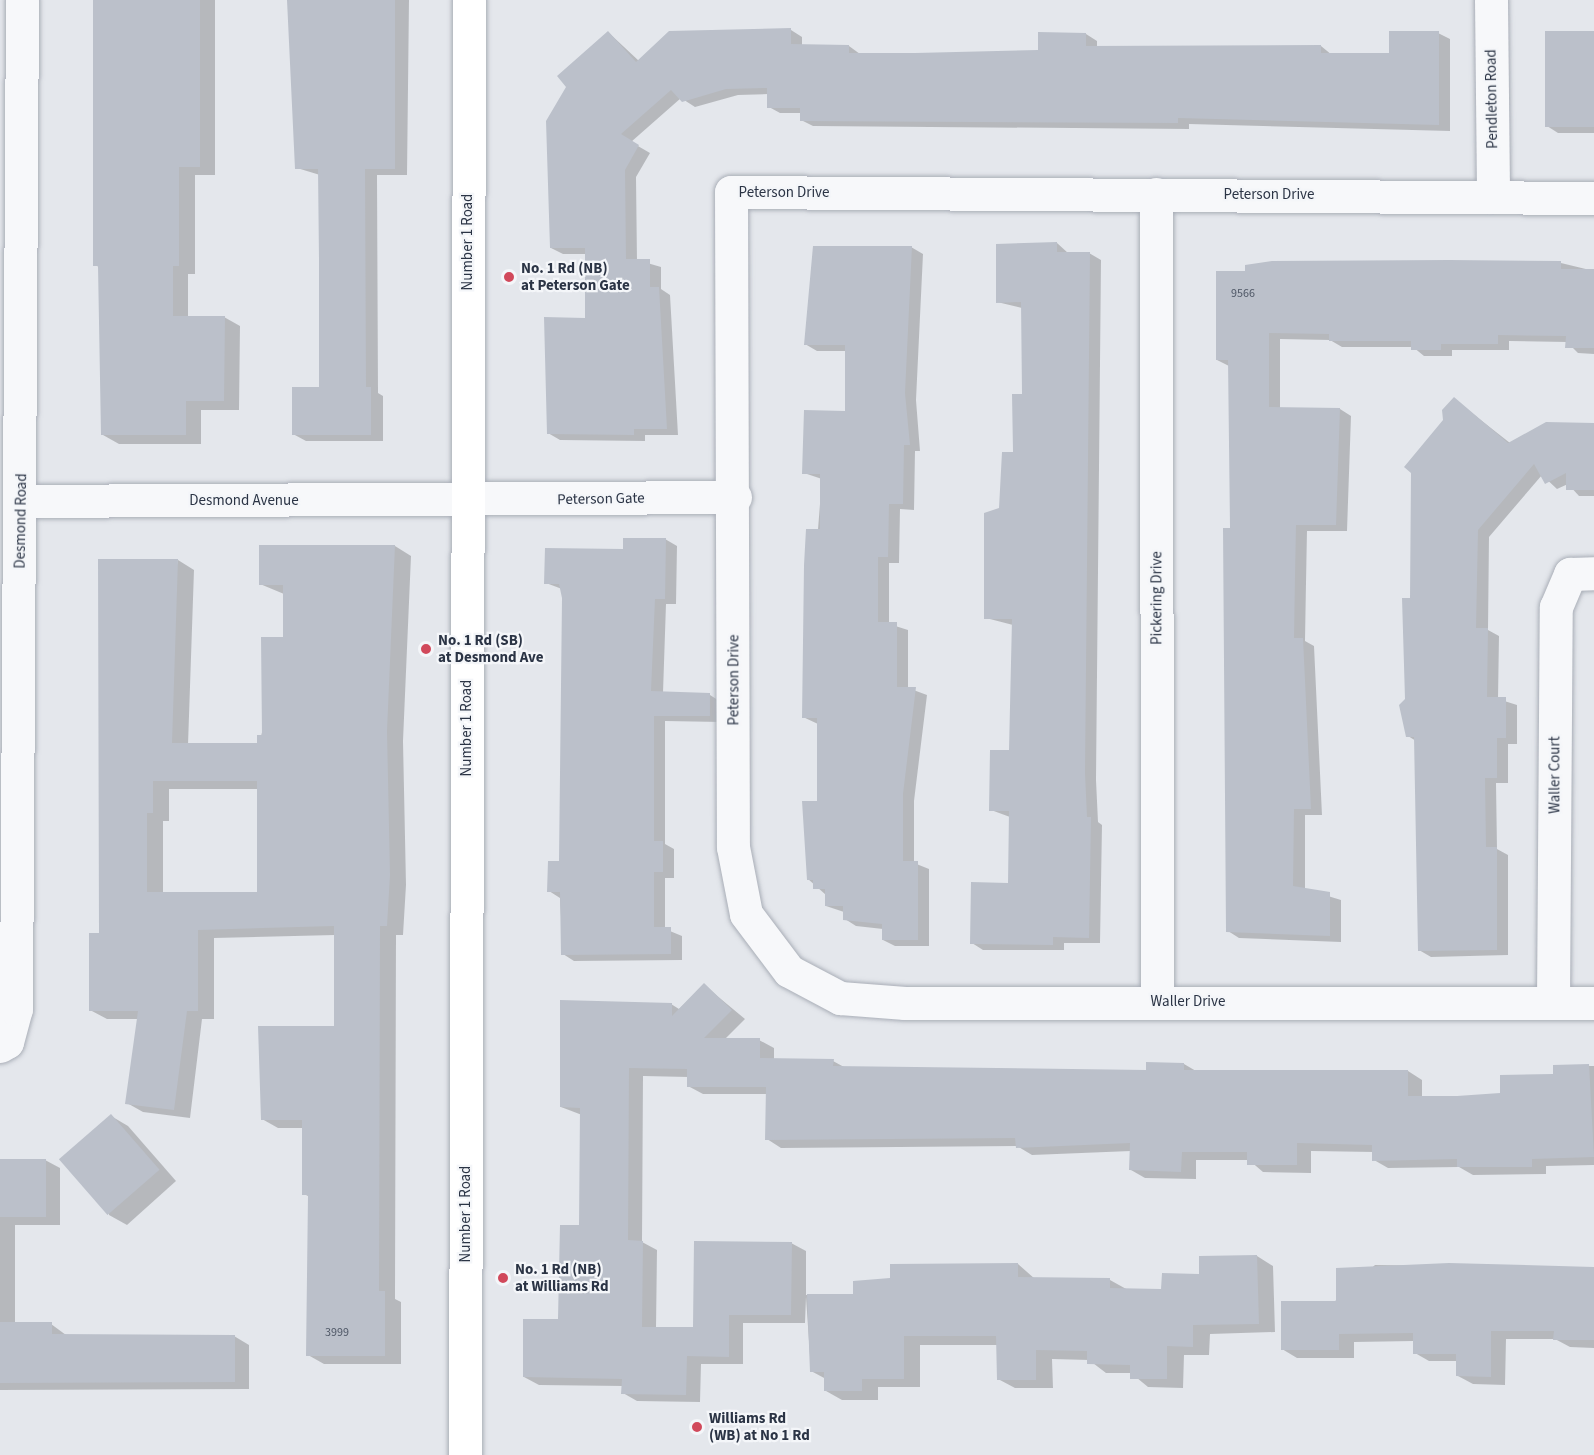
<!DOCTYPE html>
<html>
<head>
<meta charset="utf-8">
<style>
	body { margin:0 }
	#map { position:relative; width:1594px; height:1455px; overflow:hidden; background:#e4e7ec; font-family:"Source Sans 3",sans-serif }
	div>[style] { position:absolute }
	.shadow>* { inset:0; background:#0003 }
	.building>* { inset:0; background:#bbc0ca; transform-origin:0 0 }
	.roads { filter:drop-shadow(0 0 2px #a9aeb7) drop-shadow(0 0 2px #a9aeb7) }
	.minor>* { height:33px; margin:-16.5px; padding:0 16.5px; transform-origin:16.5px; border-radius:16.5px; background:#f7f8fa }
	.major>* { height:33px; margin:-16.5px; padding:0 16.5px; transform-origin:16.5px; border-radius:16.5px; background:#fff }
	.dots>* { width:16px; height:16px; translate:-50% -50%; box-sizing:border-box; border:3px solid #f4f6f9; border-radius:50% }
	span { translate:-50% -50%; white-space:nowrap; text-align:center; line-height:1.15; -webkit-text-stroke:4.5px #f4f6f9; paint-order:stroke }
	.number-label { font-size:12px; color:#4f5766 }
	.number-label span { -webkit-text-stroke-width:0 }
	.street-label { font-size:15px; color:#2b3445 }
	.poi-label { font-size:15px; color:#2b3445; font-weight:700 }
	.left { translate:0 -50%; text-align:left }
</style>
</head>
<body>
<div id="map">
	<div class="shadow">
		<div style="clip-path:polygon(95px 0,215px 0,215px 175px,195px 175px,195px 274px,188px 274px,188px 317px,224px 317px,240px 326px,239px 410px,201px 410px,201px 444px,119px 444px,103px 435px,99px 267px,95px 265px)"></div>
		<div style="clip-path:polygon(288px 0,409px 0,407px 175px,377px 175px,378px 393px,383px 396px,383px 441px,306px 441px,293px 434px,321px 388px,320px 175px,297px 168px)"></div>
		<div style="clip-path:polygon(791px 30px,802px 37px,802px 46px,849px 46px,860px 54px,1039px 52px,1086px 34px,1097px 41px,1097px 47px,1321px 46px,1332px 55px,1390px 55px,1438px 33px,1450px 39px,1450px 131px,1189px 124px,1189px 129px,813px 126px,801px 120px,801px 113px,780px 113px,769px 107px,769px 94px,738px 95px,695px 107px,681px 98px,631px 142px,650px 153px,636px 177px,637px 260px,661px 267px,661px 289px,670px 295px,678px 435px,645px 435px,645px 441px,560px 440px,548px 433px,587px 319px,586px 254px,563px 254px,551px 248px,608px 32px,639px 61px)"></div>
		<div style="clip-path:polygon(1594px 33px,1594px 133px,1558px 133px,1547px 126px)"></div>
		<div style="clip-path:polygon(1057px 243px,1068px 253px,1089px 253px,1101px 260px,1096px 780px,1098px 822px,1102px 825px,1100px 943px,1064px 943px,1064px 950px,983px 950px,972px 943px,1009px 884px,1010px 817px,991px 810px,1010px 752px,1013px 625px,986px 618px,1023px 395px,1022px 308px,997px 302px)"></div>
		<div style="clip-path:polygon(911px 247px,923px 254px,916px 400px,920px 451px,915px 451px,914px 510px,900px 509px,899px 563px,889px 563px,889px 624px,908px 630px,908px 688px,927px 695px,914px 801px,914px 863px,929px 869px,929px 946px,895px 946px,883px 940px,883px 929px,856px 926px,845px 919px,844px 912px,826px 906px,826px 895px,808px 879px,818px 802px,818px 724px,803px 717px,822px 479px,804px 473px,846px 412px,846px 351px,817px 351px,805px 344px)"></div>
		<div style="clip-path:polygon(1561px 263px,1594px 271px,1594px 354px,1578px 353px,1567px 342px,1509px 341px,1509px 350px,1452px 350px,1452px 356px,1424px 356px,1413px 347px,1342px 347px,1330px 340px,1280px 339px,1280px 409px,1340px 409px,1351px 416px,1347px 531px,1307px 531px,1306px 583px,1305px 641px,1314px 646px,1322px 815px,1305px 815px,1305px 889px,1341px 900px,1341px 942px,1239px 938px,1228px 931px,1231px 529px,1229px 366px,1217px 360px,1218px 273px)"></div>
		<div style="clip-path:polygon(1454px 399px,1510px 443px,1594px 425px,1594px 496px,1579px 496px,1568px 484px,1557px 489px,1542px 475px,1489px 537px,1488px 630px,1499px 636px,1498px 699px,1517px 705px,1517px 744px,1508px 744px,1508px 783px,1496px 783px,1497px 849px,1508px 855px,1508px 955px,1431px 957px,1419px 950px,1416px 741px,1408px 736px,1406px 699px,1412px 599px,1445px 421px)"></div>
		<div style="clip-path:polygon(665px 539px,677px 546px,676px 604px,666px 604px,663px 693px,710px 695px,721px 702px,721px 722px,665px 721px,665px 844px,674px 849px,674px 878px,665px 878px,665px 929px,682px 936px,682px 960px,574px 961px,563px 954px,560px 898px,549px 891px,561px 863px,564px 598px,562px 589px,546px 583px)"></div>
		<div style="clip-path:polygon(evenodd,395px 546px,411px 556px,403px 741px,406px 885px,403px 935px,396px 935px,395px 1299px,401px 1302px,401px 1364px,324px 1364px,308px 1355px,310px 1197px,304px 1194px,304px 1128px,278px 1128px,262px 1119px,335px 1028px,335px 935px,214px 938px,214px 1019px,202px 1019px,190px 1118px,143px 1112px,127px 1103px,138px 1019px,107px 1019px,90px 1010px,100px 934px,178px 560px,194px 570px,188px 745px,259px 745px,284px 638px,284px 594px,260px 584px,395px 546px,169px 789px,259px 789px,258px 893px,163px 893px,163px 821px,169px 821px,169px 789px)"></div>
		<div style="clip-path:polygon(704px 985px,745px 1019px,724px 1040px,759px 1040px,774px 1048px,774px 1060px,833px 1061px,844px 1067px,1148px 1071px,1184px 1064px,1196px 1071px,1408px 1071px,1422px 1080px,1422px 1097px,1457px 1097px,1502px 1094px,1555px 1075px,1555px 1066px,1594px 1066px,1594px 1165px,1546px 1166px,1546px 1174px,1473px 1175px,1459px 1167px,1388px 1168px,1374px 1160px,1374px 1152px,1311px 1151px,1311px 1173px,1263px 1172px,1249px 1160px,1196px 1160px,1196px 1179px,1145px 1178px,1131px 1170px,1131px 1151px,1032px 1155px,1017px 1146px,781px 1148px,767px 1139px,768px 1094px,703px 1094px,688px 1086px,688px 1077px,643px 1076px,642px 1242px,657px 1250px,656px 1329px,695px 1329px,791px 1243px,806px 1251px,806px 1295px,855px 1295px,892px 1280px,956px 1264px,1018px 1264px,1035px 1279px,1110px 1280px,1128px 1290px,1163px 1291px,1257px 1256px,1273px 1266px,1275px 1332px,1210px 1334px,1209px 1355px,1184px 1355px,1183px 1388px,1148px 1387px,1131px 1373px,1106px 1373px,1089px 1360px,1052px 1359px,1053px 1388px,1015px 1388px,998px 1379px,998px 1345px,920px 1345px,920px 1387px,878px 1387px,878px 1400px,842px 1400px,826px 1391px,826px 1379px,811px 1371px,806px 1297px,805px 1323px,743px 1323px,743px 1364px,701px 1364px,700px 1402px,637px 1401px,623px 1393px,623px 1386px,539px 1385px,524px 1377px,560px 1321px,581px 1227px,582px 1115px,561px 1107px,671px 1004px,679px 1009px)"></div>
		<div style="clip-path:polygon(111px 1116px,128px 1126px,176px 1181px,127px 1225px,109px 1215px)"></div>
		<div style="clip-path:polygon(0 1160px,45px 1160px,60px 1168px,60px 1225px,15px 1225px,15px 1324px,51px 1324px,66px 1335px,234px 1336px,249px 1345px,249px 1389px,0 1390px)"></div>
		<div style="clip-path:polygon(1375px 1265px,1594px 1268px,1594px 1348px,1570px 1347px,1555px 1339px,1506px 1339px,1505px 1385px,1473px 1384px,1458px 1376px,1458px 1361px,1429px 1361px,1415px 1353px,1414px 1341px,1354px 1342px,1354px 1358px,1297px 1358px,1282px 1349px)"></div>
	</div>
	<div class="building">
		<div style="clip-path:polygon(93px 0,200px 0,200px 167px,179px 167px,179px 266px,173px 266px,173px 316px,225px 316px,224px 401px,186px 401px,186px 435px,101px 435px,98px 266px,93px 266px)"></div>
		<div style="clip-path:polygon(287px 0,395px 0,395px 169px,365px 169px,366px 387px,371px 387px,371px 435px,292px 435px,292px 387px,319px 387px,319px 260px,318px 169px,295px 169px)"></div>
		<div style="clip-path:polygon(791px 28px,791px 44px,849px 45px,849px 53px,915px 53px,1038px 50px,1038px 32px,1086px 33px,1086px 46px,1321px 45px,1321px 53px,1389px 53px,1389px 31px,1439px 31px,1439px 125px,1178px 118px,1178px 123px,800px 121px,800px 108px,767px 108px,767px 88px,726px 89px,682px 102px,671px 90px,621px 134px,639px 145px,625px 170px,626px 259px,650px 259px,650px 287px,659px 287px,667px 429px,634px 429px,634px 435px,547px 434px,544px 317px,585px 318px,585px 248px,550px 248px,546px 121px,566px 87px,557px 76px,608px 31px,636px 62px,669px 31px)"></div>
		<div style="left:1594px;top:31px;width:96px;height:49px;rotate:90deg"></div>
		<div style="clip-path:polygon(1057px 242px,1057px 252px,1090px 252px,1085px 773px,1087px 817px,1091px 817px,1089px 938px,1053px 937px,1053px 945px,970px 944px,971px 882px,1008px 883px,1009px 811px,989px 811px,990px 750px,1009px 750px,1012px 619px,984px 619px,984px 513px,999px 508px,1002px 452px,1013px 452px,1012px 394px,1022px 394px,1021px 302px,996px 303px,996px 244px)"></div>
		<div style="clip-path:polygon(813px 246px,912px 246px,905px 393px,910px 445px,904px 445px,903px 504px,889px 504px,888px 557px,878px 557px,878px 622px,897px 622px,897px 687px,916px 687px,903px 794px,903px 861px,918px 861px,918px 940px,882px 940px,882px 924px,843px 920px,843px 906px,825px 906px,825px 889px,813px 889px,813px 880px,807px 880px,802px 801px,817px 801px,817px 718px,802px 718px,804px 565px,806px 529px,820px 529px,820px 474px,802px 474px,804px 410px,845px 411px,845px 345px,804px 345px)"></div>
		<div style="clip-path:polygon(1449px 260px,1561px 261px,1561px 269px,1594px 269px,1594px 348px,1565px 348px,1566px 336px,1498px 335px,1498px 344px,1441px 344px,1441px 350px,1411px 350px,1411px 341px,1329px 341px,1329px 334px,1269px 333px,1269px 407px,1340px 408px,1336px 525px,1296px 525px,1295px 576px,1294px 638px,1303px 638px,1311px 809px,1294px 809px,1293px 886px,1330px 892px,1330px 936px,1226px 932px,1223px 528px,1230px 528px,1228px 360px,1216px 360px,1216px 271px,1245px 271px,1245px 265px,1272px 261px)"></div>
		<div style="clip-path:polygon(1454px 397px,1508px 443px,1546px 422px,1594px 423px,1594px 490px,1566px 490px,1566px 473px,1545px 484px,1534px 464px,1478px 530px,1476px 628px,1488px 628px,1487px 697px,1506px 697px,1506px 738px,1497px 738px,1497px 778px,1485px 778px,1486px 847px,1497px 847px,1497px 950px,1418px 951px,1414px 737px,1406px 737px,1399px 705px,1405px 699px,1402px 598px,1410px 598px,1411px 473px,1404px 467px,1443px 420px,1442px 410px)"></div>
		<div style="clip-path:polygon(623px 538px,666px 538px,665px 599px,655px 599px,651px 691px,710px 693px,710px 716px,654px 716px,654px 841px,663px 841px,663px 872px,654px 872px,654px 927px,671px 927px,671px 954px,561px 955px,560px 892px,547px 892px,548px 861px,559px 861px,562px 598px,559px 584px,544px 584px,545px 548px,623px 549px)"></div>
		<div style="clip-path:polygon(evenodd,259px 545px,395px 545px,387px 731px,390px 875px,387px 926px,380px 926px,379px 1291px,385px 1291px,385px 1356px,306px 1356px,308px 1195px,302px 1195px,302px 1120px,261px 1120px,258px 1026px,334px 1026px,334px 926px,198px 930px,198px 1011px,187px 1011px,174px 1110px,125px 1104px,138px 1011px,89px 1011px,89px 933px,99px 933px,98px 559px,178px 559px,172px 743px,257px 743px,257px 735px,262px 735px,261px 637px,283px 637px,283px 585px,259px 585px,259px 545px,153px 781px,257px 781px,257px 892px,147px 892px,147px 813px,153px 813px,153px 781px)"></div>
		<div style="clip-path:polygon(704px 983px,732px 1010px,704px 1038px,760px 1038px,760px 1058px,834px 1059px,833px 1066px,1146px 1070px,1146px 1062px,1184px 1063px,1184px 1070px,1408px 1070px,1408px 1096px,1457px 1096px,1500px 1093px,1500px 1075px,1553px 1074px,1553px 1065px,1589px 1064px,1594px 1157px,1532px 1159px,1532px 1167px,1457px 1167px,1457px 1159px,1372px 1161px,1372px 1145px,1297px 1143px,1297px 1165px,1247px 1165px,1247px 1152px,1182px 1152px,1181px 1172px,1129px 1170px,1130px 1143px,1016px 1148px,1015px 1138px,765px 1140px,766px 1087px,687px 1087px,687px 1069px,629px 1068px,628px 1240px,643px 1241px,642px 1327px,693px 1327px,694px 1241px,792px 1242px,791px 1315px,729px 1315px,729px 1357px,687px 1356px,686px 1395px,621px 1394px,622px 1379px,523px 1377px,523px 1319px,558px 1319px,560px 1225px,579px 1225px,580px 1108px,560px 1107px,560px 1000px,672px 1003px,672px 1016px)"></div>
		<div style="left:111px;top:1114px;width:74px;height:69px;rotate:49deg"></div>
		<div style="left:0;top:1159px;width:46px;height:58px"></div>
		<div style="clip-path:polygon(1257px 1255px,1259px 1324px,1193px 1325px,1193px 1347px,1167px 1346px,1167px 1379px,1130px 1379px,1130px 1365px,1087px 1364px,1087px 1351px,1036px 1350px,1036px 1380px,997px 1380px,996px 1336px,904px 1336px,904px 1379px,862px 1379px,862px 1391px,824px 1391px,824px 1372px,810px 1372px,807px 1294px,853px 1294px,853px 1281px,890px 1278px,890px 1264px,1018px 1263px,1018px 1277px,1110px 1278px,1110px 1288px,1161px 1289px,1162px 1273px,1199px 1274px,1199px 1256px)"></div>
		<div style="clip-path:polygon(1449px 1263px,1594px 1267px,1594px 1340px,1553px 1340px,1554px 1331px,1491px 1331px,1491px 1377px,1456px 1376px,1456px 1354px,1413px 1354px,1413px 1333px,1339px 1334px,1339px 1350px,1281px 1350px,1281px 1301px,1336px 1301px,1336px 1268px)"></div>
		<div style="clip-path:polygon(0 1322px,52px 1322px,52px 1334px,235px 1335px,235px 1382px,0 1383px)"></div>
	</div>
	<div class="roads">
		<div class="minor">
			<div style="left:1491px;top:0;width:197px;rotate:89.4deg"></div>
			<div style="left:1156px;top:194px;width:808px;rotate:89.93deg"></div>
			<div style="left:1594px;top:198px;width:863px;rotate:-179.6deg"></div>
			<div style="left:731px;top:192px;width:655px;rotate:89.83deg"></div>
			<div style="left:733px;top:847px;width:68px;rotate:79deg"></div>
			<div style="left:746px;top:914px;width:71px;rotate:53deg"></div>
			<div style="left:789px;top:971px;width:58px;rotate:27.9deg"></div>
			<div style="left:840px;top:998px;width:65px;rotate:4.4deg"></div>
			<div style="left:905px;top:1003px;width:689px"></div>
			<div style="left:21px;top:501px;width:714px;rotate:-0.32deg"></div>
			<div style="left:1553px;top:1002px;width:395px;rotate:-89.6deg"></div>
			<div style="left:1556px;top:607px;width:36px;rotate:-67deg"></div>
			<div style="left:1570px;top:574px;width:24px;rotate:-2deg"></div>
			<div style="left:0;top:1046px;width:8px;rotate:-30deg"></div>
			<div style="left:7px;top:1042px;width:34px;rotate:-75deg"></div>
			<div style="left:16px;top:1009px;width:1009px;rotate:-89.66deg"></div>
		</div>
		<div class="major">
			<div style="left:465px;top:1455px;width:1455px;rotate:-89.84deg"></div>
		</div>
	</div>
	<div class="dots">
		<div style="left:509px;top:277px;background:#d1495b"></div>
		<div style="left:426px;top:649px;background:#d1495b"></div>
		<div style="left:503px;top:1278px;background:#d1495b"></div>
		<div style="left:697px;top:1427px;background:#d1495b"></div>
	</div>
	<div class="number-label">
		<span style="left:1243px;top:294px">9566</span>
		<span style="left:337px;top:1333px">3999</span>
	</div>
	<div class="street-label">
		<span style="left:1492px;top:99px;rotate:-91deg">Pendleton Road</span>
		<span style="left:784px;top:193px">Peterson Drive</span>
		<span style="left:1269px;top:195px">Peterson Drive</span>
		<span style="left:468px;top:242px;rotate:-90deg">Number 1 Road</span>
		<span style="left:601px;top:499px;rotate:-1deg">Peterson Gate</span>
		<span style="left:244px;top:501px">Desmond Avenue</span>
		<span style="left:21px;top:521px;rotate:-89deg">Desmond Road</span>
		<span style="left:1157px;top:598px;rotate:-90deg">Pickering Drive</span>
		<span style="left:734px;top:680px;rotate:-90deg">Peterson Drive</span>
		<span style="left:467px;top:728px;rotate:-90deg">Number 1 Road</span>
		<span style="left:1555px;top:775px;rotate:-90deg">Waller Court</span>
		<span style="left:1188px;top:1002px">Waller Drive</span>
		<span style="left:466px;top:1214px;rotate:-90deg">Number 1 Road</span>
	</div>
	<div class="poi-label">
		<span class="left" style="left:521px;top:277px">No. 1 Rd (NB)<br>at Peterson Gate</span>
		<span class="left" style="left:438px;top:649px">No. 1 Rd (SB)<br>at Desmond Ave</span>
		<span class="left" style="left:515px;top:1278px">No. 1 Rd (NB)<br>at Williams Rd</span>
		<span class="left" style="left:709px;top:1427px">Williams Rd<br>(WB) at No 1 Rd</span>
	</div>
</div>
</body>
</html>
